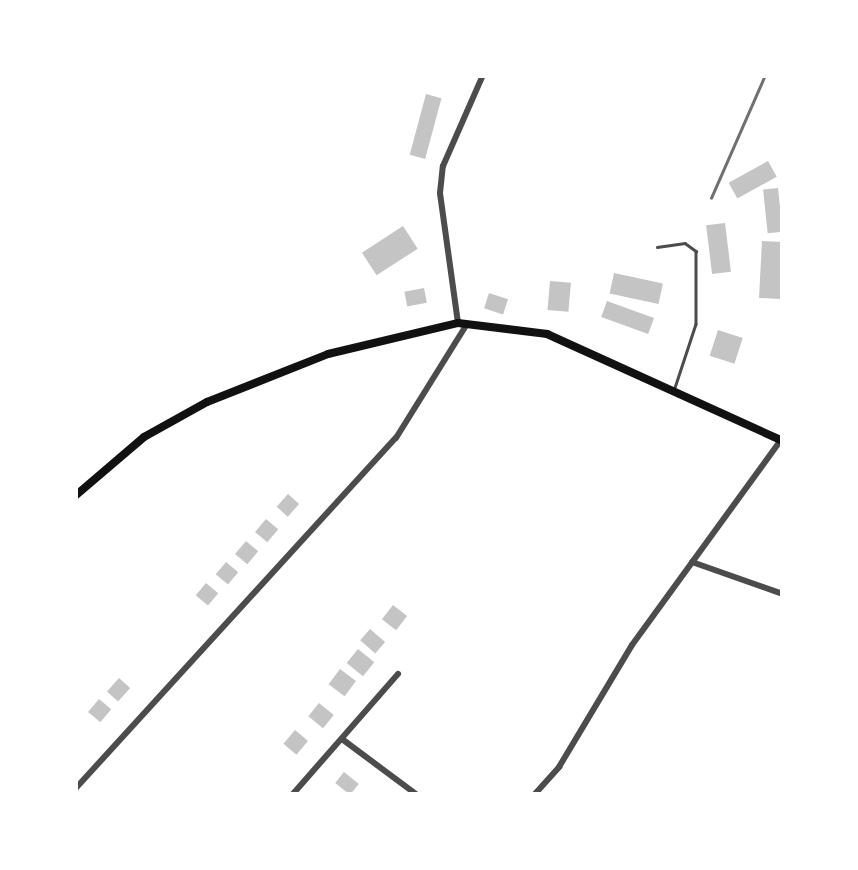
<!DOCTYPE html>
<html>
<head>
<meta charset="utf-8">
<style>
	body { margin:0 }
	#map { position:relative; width:858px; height:870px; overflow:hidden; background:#fff; font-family:Montserrat,sans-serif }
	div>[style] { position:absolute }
	.building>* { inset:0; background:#c4c4c4; transform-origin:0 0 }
	.service>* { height:2.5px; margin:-1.25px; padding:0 1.25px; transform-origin:1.25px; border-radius:1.25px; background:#4c4c4c }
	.minor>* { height:6px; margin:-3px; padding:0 3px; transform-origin:3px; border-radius:3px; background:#4c4c4c }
	.secondary>* { height:8px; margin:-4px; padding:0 4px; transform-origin:4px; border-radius:4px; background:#111 }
	.rail>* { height:2.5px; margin:-1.25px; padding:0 1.25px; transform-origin:1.25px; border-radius:1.25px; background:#707070 }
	span { translate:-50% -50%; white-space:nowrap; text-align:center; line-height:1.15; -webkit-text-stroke:9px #fff; paint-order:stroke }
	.frame { position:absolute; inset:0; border:78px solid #fff; pointer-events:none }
</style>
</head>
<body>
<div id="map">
	<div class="building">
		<div style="left:426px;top:94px;width:16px;height:63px;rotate:15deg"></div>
		<div style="left:768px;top:161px;width:18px;height:45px;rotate:61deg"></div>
		<div style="left:778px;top:188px;width:44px;height:15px;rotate:84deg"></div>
		<div style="left:725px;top:223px;width:49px;height:19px;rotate:83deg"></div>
		<div style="left:403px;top:226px;width:27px;height:49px;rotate:57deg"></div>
		<div style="left:762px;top:241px;width:21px;height:57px;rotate:3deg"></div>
		<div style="left:614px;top:273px;width:50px;height:21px;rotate:12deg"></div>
		<div style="left:550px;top:281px;width:21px;height:29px;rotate:5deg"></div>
		<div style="left:424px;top:288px;width:15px;height:20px;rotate:79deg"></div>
		<div style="left:489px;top:293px;width:20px;height:16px;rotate:18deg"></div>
		<div style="left:607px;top:301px;width:50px;height:17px;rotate:20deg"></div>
		<div style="left:718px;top:330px;width:26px;height:27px;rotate:18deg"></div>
		<div style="left:288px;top:494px;width:15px;height:17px;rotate:42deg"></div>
		<div style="left:266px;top:519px;width:16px;height:17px;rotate:40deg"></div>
		<div style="left:246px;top:541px;width:16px;height:17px;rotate:40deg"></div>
		<div style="left:226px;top:562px;width:16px;height:16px;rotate:40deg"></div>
		<div style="left:206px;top:583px;width:16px;height:16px;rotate:40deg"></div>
		<div style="left:393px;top:605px;width:18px;height:18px;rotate:38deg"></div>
		<div style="left:370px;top:629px;width:20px;height:15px;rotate:41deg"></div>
		<div style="left:358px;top:649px;width:21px;height:18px;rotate:39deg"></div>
		<div style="left:340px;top:669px;width:20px;height:19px;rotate:37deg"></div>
		<div style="left:119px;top:678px;width:15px;height:18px;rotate:42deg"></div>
		<div style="left:99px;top:699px;width:16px;height:17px;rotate:40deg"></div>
		<div style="left:319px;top:703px;width:19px;height:17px;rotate:39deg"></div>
		<div style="left:295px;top:730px;width:17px;height:18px;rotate:40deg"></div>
		<div style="left:344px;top:772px;width:19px;height:14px;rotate:39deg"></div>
	</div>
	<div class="service">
		<div style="left:657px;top:247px;width:28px;rotate:-8deg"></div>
		<div style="left:685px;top:243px;width:14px;rotate:36deg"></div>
		<div style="left:696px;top:251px;width:73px;rotate:90deg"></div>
		<div style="left:696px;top:324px;width:67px;rotate:108.2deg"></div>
	</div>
	<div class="minor">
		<div style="left:458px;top:323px;width:131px;rotate:-97.9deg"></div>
		<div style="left:440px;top:193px;width:27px;rotate:-84deg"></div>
		<div style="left:443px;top:166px;width:99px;rotate:-66.3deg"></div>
		<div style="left:692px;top:562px;width:96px;rotate:19.4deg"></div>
		<div style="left:342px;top:739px;width:94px;rotate:36.7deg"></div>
		<div style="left:75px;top:789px;width:476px;rotate:-47.6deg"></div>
		<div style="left:396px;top:438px;width:134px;rotate:-58.1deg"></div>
		<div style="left:292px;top:795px;width:161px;rotate:-48.8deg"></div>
		<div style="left:534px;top:795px;width:38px;rotate:-48deg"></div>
		<div style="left:559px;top:767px;width:142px;rotate:-59.1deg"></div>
		<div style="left:632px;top:645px;width:253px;rotate:-54deg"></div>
	</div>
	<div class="secondary">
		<div style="left:75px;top:496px;width:91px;rotate:-40.5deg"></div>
		<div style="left:144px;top:437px;width:72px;rotate:-29.1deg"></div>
		<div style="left:207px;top:402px;width:130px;rotate:-21.6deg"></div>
		<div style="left:328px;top:354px;width:134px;rotate:-13.4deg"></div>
		<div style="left:458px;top:323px;width:90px;rotate:7deg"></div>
		<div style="left:547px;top:334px;width:259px;rotate:24.4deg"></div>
	</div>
	<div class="rail">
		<div style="left:711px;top:198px;width:134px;rotate:-66.3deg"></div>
	</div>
	<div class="frame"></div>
</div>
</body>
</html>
